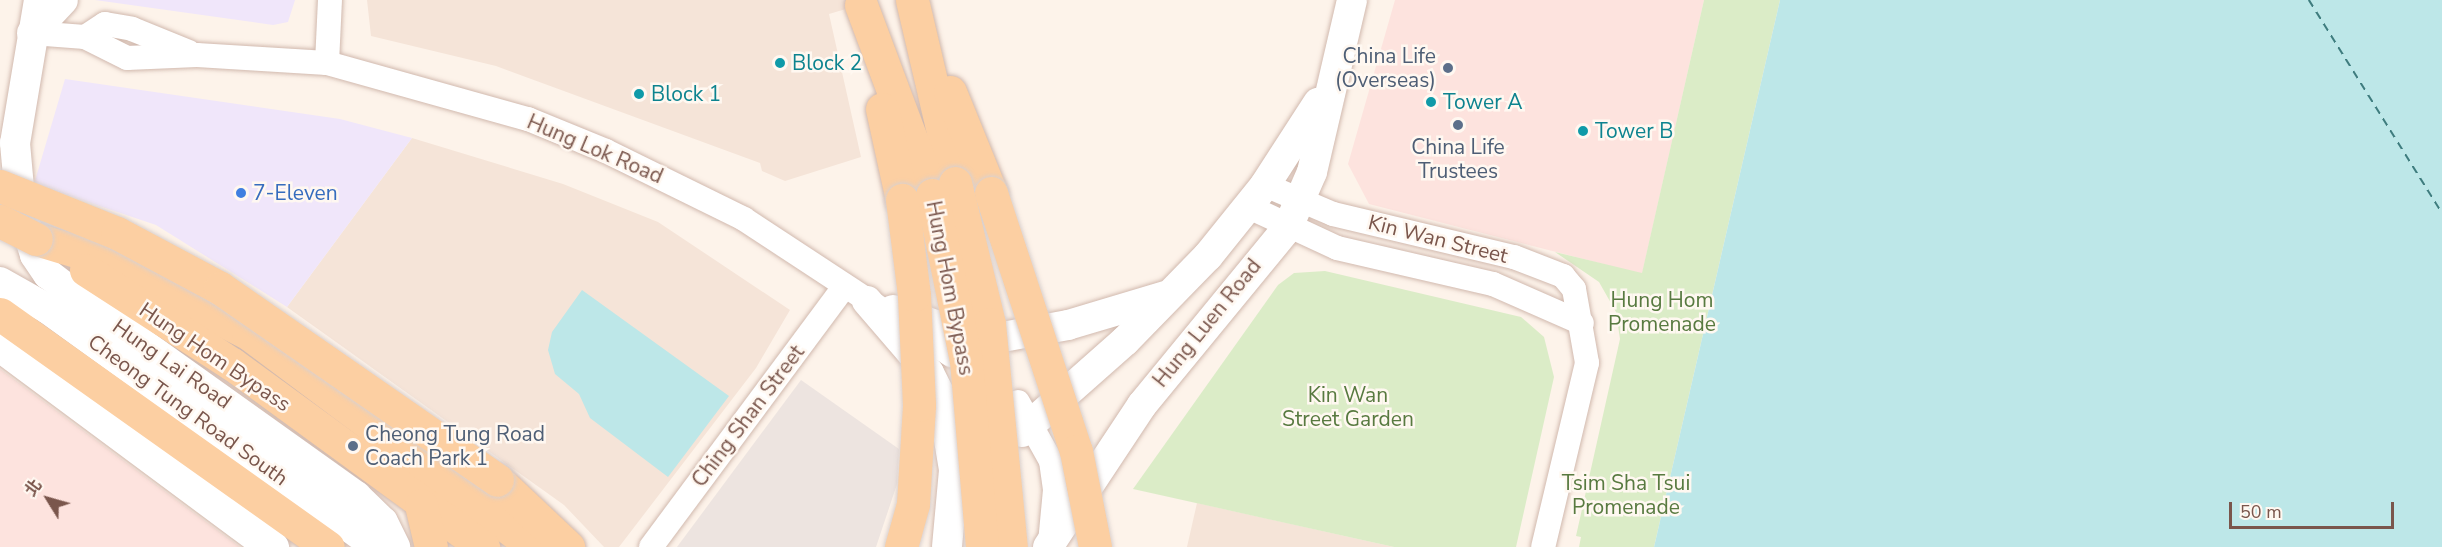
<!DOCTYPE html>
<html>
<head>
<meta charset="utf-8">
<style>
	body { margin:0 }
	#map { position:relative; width:2442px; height:547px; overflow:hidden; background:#fdf3ea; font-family:"Nunito Sans","Noto Sans TC",sans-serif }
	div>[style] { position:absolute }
	.residential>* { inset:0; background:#f5e4d8 }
	.commercial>* { inset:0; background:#fde3de }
	.industrial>* { inset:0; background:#ede4e0 }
	.education>* { inset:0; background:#f0e6fa }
	.green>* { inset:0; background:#dbecc7 }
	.water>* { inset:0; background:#bde7e8 }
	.ferry>* { height:1.5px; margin-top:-0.75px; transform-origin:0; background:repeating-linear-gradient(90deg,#3e7c7e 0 8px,transparent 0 14px) }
	.roads { filter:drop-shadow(0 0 2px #d1b9ae) drop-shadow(0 0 2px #d1b9ae) }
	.minor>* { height:24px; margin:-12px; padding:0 12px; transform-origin:12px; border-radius:12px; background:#fff }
	.tertiary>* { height:30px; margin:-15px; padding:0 15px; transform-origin:15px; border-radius:15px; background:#fff }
	.secondary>* { height:33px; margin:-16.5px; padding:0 16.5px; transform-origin:16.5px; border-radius:16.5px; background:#fff }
	.primary>* { height:33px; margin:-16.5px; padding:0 16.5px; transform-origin:16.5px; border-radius:16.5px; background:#fccfa2 }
	.bridges { filter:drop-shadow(0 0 2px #dad0cd) drop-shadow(0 0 2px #dad0cd) }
	.primary-bridge>* { height:33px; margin:-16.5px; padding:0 16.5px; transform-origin:16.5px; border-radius:16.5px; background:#fccfa2 }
	.dots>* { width:16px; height:16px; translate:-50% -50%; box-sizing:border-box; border:3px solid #fff8f1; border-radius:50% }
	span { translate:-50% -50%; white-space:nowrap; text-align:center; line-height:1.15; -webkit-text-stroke:5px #fff8f1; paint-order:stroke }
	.service-label { font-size:21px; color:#4e5e75 }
	.right { translate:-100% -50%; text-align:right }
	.left { translate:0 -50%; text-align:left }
	.culture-label { font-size:21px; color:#0d838f }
	.street-label { font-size:21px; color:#7a564c }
	.shop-label { font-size:21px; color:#366cbe }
	.park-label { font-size:21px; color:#587a40 }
	.north { position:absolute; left:18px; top:469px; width:60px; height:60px; -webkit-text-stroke:4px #fff8f1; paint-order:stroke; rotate:307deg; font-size:16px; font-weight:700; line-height:24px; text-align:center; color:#7a564c }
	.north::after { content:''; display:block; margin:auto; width:21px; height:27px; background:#7a564c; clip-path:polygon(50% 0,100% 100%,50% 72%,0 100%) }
	.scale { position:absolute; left:2229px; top:502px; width:165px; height:27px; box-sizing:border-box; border:3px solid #7a564c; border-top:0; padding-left:8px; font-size:18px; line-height:21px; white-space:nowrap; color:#7a564c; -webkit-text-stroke:4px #fff8f1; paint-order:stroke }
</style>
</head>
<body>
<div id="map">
	<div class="residential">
		<div style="clip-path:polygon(367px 0,876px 0,829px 14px,861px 157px,785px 181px,762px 171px,760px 163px,496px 66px,371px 36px)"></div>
		<div style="clip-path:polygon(412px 138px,563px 184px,658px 222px,790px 310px,756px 368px,619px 547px,604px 547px,564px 505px,287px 307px)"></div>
		<div style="clip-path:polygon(1197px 503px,1394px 547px,1187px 547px)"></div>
	</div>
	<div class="commercial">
		<div style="clip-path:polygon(1395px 0,1704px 0,1642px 274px,1369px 204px,1348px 164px)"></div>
		<div style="clip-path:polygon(0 369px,240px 547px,0 547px)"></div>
	</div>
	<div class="industrial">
		<div style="clip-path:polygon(801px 380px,899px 449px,897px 484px,876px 547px,677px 547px)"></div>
	</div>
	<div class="education">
		<div style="clip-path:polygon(95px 0,295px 0,288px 22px,273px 25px)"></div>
		<div style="clip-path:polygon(65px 79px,340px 119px,412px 138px,287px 307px,156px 225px,34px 184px)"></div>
	</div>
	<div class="green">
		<div style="clip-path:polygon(1704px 0,1780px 0,1654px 547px,1579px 547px,1581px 537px,1576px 536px,1620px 339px,1616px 312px,1599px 282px,1555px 252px,1642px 273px)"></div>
		<div style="clip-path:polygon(1325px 271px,1521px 317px,1544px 337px,1554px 377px,1516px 547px,1394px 547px,1133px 489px,1278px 285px,1294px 273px)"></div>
	</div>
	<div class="water">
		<div style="clip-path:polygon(1780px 0,2442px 0,2442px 547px,1654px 547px)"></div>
		<div style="clip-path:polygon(582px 290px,729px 396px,668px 477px,590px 418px,579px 394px,555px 374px,548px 350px,552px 332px)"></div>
	</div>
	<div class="ferry">
		<div style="left:2309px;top:0;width:251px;rotate:58deg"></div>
	</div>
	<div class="roads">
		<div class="minor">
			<div style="left:32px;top:33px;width:53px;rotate:4.3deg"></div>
			<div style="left:85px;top:37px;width:47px;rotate:26.6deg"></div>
			<div style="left:127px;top:58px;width:70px;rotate:-2.5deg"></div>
			<div style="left:197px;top:55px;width:130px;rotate:3.5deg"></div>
			<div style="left:327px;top:63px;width:209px;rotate:15.6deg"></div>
			<div style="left:528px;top:119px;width:84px;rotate:22.3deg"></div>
			<div style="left:606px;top:151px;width:154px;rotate:26.2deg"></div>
			<div style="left:744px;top:219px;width:248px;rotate:33.3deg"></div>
			<div style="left:85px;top:37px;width:24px;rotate:-33deg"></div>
			<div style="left:105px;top:24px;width:27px;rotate:10deg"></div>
			<div style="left:132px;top:29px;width:61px;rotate:22deg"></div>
			<div style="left:327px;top:63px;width:63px;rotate:-87.3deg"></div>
			<div style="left:1265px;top:185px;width:74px;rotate:23.1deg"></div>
			<div style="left:1333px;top:214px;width:186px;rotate:13.4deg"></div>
			<div style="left:1514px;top:257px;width:53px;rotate:21.2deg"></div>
			<div style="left:1563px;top:276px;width:17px;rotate:50deg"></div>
			<div style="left:1574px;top:289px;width:75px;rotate:80deg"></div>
			<div style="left:1587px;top:363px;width:189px;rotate:103.4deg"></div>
			<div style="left:1249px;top:207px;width:97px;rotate:25deg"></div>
			<div style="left:1337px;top:248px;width:160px;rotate:13deg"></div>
			<div style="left:1493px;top:284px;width:97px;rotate:23.7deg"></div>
			<div style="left:1018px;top:402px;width:68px;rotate:60.8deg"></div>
			<div style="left:1051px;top:461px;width:29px;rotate:82deg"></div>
			<div style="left:1055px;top:490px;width:53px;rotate:95.4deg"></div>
			<div style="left:651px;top:547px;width:325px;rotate:-53.4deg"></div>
		</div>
		<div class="tertiary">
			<div style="left:39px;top:0;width:145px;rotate:99.5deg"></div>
			<div style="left:15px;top:143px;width:67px;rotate:84.9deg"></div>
			<div style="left:21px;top:210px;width:47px;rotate:72.7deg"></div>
			<div style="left:35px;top:255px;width:23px;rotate:56deg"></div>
			<div style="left:48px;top:274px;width:58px;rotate:37.3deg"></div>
			<div style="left:94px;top:309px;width:322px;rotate:35.5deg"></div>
			<div style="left:356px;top:496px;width:37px;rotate:44deg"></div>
			<div style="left:383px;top:522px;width:28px;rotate:64deg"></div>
			<div style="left:32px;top:33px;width:45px;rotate:-46.8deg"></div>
			<div style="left:0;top:282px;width:55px;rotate:29.4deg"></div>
			<div style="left:48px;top:309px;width:401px;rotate:35.9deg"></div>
			<div style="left:867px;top:301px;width:95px;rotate:49.3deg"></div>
			<div style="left:929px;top:373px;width:28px;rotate:63deg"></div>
			<div style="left:942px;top:398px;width:73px;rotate:80.5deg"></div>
			<div style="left:954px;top:470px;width:77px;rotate:95.2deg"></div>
			<div style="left:893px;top:310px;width:57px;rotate:19.4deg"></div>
			<div style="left:1008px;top:336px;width:61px;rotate:-10.4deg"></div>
			<div style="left:1068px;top:325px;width:101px;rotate:-16.6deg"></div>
			<div style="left:1022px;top:432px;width:137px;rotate:-41.5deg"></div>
			<div style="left:1125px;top:341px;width:119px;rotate:-45.7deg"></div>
			<div style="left:1208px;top:256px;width:91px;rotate:-51.2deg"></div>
			<div style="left:1265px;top:185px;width:98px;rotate:-57.1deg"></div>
			<div style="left:1048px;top:547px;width:170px;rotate:-56.5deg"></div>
			<div style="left:1142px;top:405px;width:230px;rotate:-50.6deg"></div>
			<div style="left:1288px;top:227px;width:60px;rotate:-66.4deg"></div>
			<div style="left:1312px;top:172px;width:177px;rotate:-76.9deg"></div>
		</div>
		<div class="secondary">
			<div style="left:0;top:345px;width:339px;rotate:36.6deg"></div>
		</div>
		<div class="primary">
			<div style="left:912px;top:0;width:188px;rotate:76.8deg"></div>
			<div style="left:861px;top:5px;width:203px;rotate:69.5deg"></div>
			<div style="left:950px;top:92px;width:109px;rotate:67.9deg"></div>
			<div style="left:882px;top:109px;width:93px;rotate:77.6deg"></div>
			<div style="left:36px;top:239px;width:69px;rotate:16.9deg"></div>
			<div style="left:102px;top:259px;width:164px;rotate:26.9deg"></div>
			<div style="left:248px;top:333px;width:357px;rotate:36.8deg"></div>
			<div style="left:86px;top:270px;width:174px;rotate:32.8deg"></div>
			<div style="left:232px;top:364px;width:311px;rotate:36.1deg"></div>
			<div style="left:0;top:314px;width:402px;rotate:35.4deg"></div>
			<div style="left:497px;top:480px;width:98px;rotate:43.3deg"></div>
			<div style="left:421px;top:505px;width:43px;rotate:76.6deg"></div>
		</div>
	</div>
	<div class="bridges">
		<div class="primary-bridge">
			<div style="left:955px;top:183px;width:145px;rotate:76.4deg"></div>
			<div style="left:989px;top:324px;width:224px;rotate:84.4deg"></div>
			<div style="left:0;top:186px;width:126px;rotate:21.9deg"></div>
			<div style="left:117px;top:233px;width:117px;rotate:28.1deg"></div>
			<div style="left:220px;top:288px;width:337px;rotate:34.7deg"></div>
			<div style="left:991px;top:193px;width:272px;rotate:71.8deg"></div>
			<div style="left:1076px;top:451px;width:98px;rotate:78.8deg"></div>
			<div style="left:932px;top:195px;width:168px;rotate:78.4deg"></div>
			<div style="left:966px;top:360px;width:188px;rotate:85.1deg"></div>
			<div style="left:0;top:221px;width:40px;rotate:26.6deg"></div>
			<div style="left:901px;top:547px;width:45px;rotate:-74.4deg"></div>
			<div style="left:913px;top:504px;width:99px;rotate:-86.5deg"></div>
			<div style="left:919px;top:405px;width:110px;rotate:-92.6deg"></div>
			<div style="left:914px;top:295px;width:96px;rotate:-97.2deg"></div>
		</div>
	</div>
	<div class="dots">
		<div style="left:780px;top:63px;background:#0f9aa8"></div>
		<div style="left:1448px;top:68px;background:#5c6f8a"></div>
		<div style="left:639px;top:94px;background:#0f9aa8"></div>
		<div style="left:1431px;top:102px;background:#0f9aa8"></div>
		<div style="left:1458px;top:125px;background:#5c6f8a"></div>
		<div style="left:1583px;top:131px;background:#0f9aa8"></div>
		<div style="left:241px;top:193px;background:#3f7fe0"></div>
		<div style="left:353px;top:446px;background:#5c6f8a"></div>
	</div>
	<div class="service-label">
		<span class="right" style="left:1436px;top:68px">China Life<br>(Overseas)</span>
		<span style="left:1458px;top:159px">China Life<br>Trustees</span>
		<span class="left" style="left:365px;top:446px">Cheong Tung Road<br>Coach Park 1</span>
	</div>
	<div class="culture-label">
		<span class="left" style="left:792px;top:63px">Block 2</span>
		<span class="left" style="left:651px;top:94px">Block 1</span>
		<span class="left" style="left:1443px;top:102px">Tower A</span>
		<span class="left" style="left:1595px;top:131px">Tower B</span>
	</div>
	<div class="street-label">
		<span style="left:595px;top:149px;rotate:23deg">Hung Lok Road</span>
		<span style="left:1438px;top:239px;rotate:14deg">Kin Wan Street</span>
		<span style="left:950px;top:288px;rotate:79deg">Hung Hom Bypass</span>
		<span style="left:1207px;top:323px;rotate:-51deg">Hung Luen Road</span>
		<span style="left:215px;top:357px;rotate:34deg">Hung Hom Bypass</span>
		<span style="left:172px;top:364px;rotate:35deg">Hung Lai Road</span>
		<span style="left:188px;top:410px;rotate:36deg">Cheong Tung Road South</span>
		<span style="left:748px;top:416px;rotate:-53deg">Ching Shan Street</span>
	</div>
	<div class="shop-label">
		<span class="left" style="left:253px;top:193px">7-Eleven</span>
	</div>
	<div class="park-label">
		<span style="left:1662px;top:312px">Hung Hom<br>Promenade</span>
		<span style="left:1348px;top:407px">Kin Wan<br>Street Garden</span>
		<span style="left:1626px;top:495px">Tsim Sha Tsui<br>Promenade</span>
	</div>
	<div class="north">北</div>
	<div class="scale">50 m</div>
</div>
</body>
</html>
